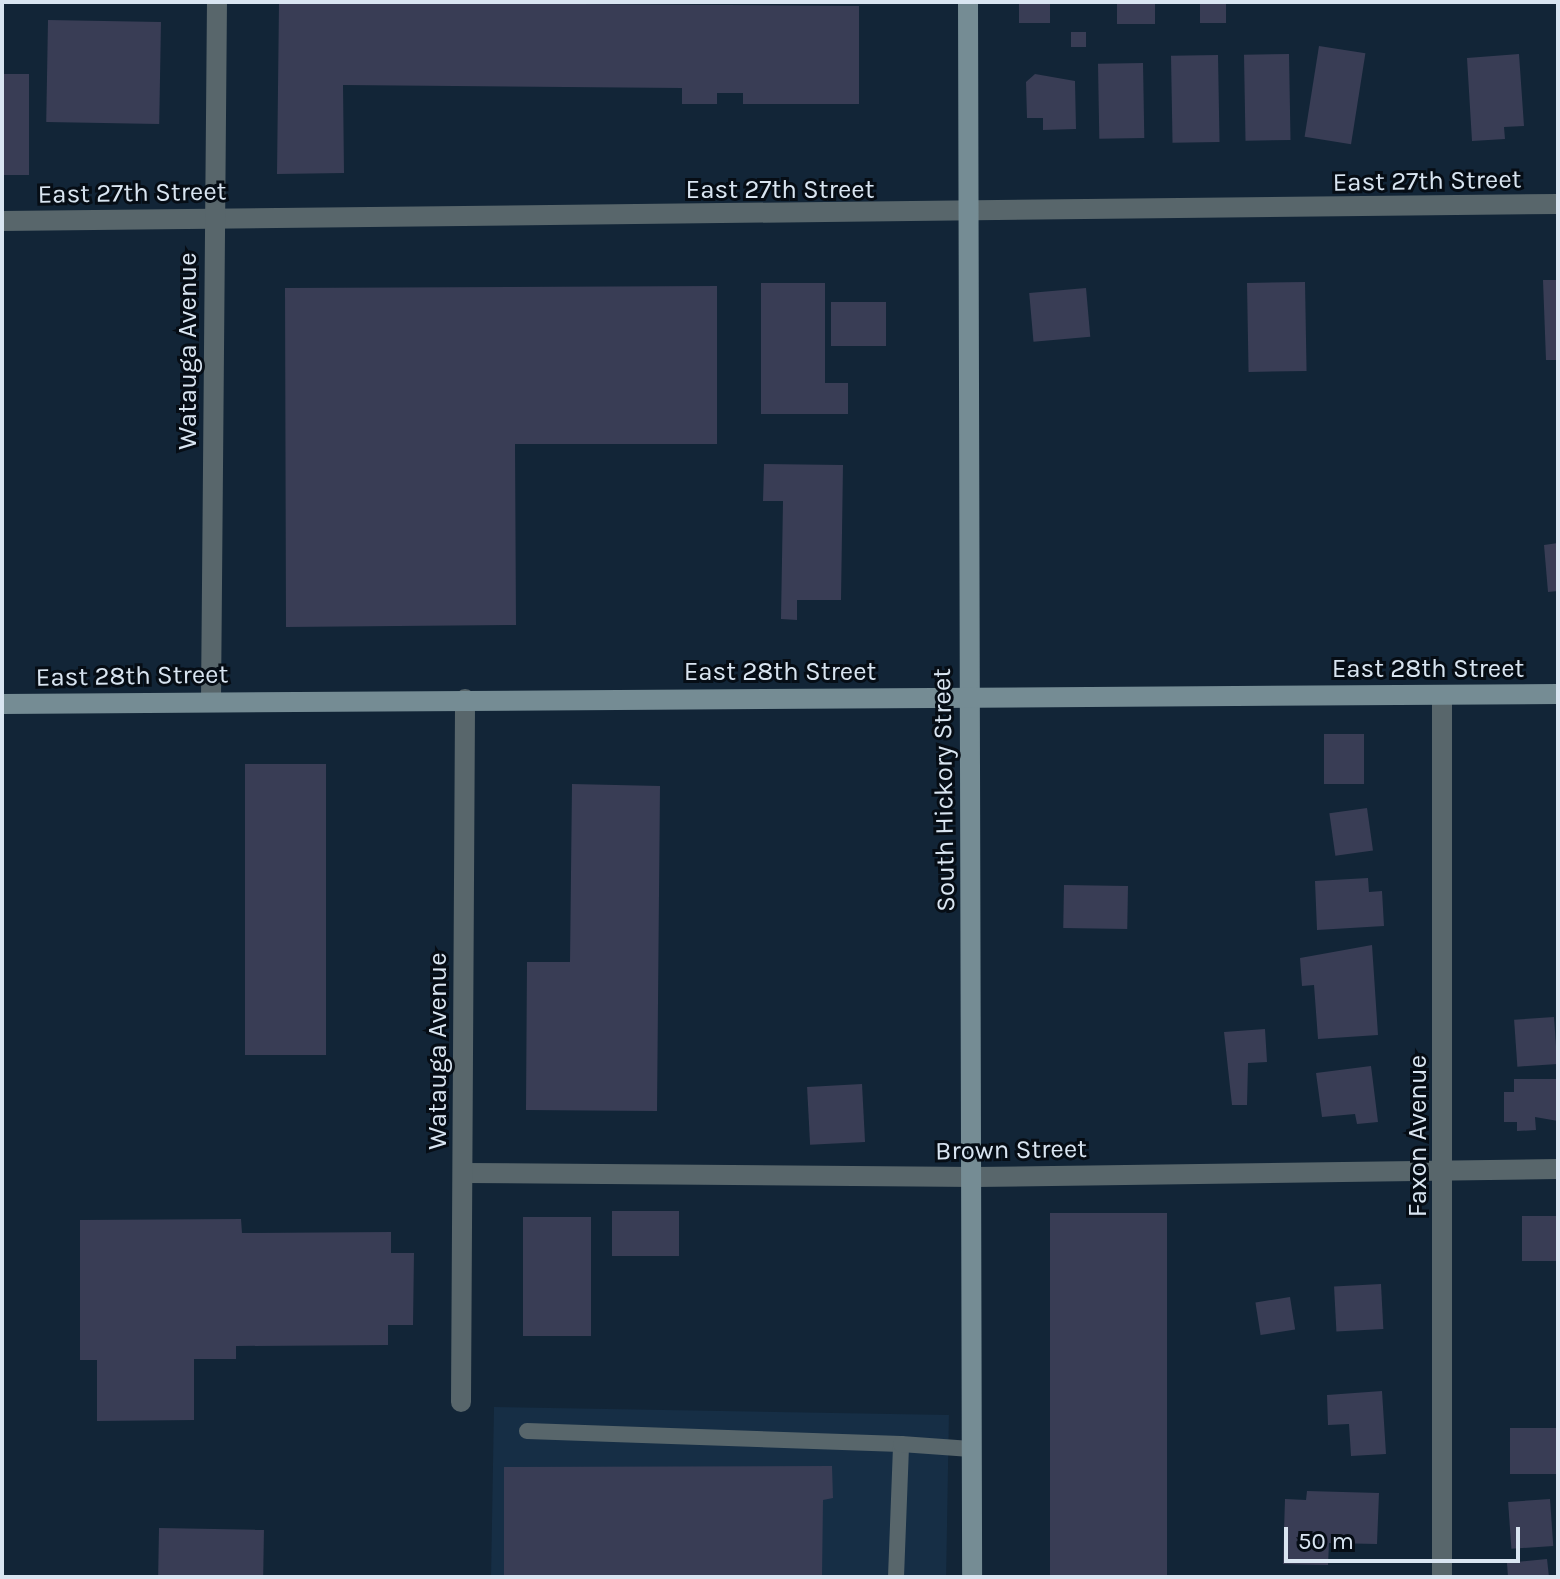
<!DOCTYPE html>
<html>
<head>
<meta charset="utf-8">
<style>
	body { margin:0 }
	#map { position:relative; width:1560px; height:1579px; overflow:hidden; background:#122537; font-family:Karla,sans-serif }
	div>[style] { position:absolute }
	.built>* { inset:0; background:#162e45; transform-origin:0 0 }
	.building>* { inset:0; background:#393d55; transform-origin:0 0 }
	.lane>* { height:16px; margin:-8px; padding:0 8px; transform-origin:8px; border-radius:8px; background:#58666b }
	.street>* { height:20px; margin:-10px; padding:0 10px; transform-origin:10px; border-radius:10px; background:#58666b }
	.secondary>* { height:20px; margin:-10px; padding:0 10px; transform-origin:10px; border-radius:10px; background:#758c94 }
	span { translate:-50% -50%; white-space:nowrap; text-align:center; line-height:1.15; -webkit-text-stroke:6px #060d15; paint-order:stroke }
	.street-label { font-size:26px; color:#d9e5f1 }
	.frame { position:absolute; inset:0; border:4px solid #d9e5f1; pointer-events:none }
	.scale { position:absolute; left:1284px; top:1527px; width:236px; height:36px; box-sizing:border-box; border:4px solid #d9e5f1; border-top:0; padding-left:10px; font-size:24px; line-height:28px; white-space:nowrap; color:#d9e5f1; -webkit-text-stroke:6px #060d15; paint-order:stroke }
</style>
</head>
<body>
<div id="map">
	<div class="built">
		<div style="left:494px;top:1407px;width:455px;height:170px;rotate:1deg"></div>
	</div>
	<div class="building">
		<div style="clip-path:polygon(279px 2px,859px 6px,859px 104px,743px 104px,743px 93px,717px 93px,717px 104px,682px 104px,682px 88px,343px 85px,344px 173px,277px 174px)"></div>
		<div style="left:1019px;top:2px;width:31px;height:21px"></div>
		<div style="left:1117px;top:2px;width:38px;height:22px"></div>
		<div style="left:1200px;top:2px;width:26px;height:21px"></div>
		<div style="left:48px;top:20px;width:113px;height:102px;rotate:1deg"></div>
		<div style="left:1086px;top:32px;width:15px;height:15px;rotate:90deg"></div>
		<div style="left:1319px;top:46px;width:47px;height:92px;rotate:9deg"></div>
		<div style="left:1289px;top:54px;width:86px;height:45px;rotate:89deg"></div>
		<div style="clip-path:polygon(1519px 54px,1524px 126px,1504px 127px,1505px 139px,1472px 141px,1467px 58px)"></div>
		<div style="left:1218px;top:55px;width:87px;height:47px;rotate:89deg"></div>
		<div style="left:1143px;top:63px;width:75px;height:45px;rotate:89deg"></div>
		<div style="left:2px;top:74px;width:27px;height:101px"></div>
		<div style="clip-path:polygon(1035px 74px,1075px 81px,1076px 129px,1043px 130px,1043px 118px,1027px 118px,1026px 82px)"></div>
		<div style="clip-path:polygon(1543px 280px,1558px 280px,1558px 360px,1546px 360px)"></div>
		<div style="left:1305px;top:282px;width:89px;height:58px;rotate:89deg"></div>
		<div style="clip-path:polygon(761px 283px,825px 283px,825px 383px,848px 383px,848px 414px,761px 414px)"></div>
		<div style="clip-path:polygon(717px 286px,717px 444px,515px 444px,516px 625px,286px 627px,285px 288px)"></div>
		<div style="left:1086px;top:288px;width:49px;height:57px;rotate:85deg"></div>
		<div style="left:831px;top:302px;width:55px;height:44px"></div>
		<div style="clip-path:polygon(764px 464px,843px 465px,841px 600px,797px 600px,797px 620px,781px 619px,783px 501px,763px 501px)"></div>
		<div style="clip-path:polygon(1558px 543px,1558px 591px,1548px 592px,1544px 545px)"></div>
		<div style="left:1324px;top:734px;width:40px;height:50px"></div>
		<div style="left:326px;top:764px;width:291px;height:81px;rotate:90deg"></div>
		<div style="clip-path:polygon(572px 784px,660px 786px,657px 1111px,526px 1110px,527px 962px,570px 962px)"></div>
		<div style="left:1367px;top:808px;width:43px;height:38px;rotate:82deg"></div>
		<div style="clip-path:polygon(1368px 878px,1369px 892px,1382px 891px,1384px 926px,1317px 930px,1315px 881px)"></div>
		<div style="left:1064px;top:885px;width:64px;height:43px;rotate:1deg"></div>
		<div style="clip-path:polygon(1372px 945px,1378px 1035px,1318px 1039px,1314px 985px,1302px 986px,1300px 958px)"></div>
		<div style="left:1554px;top:1017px;width:47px;height:40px;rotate:86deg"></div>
		<div style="clip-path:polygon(1265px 1029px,1267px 1062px,1248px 1063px,1247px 1105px,1232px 1105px,1224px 1032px)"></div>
		<div style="clip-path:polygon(1371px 1066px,1378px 1122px,1357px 1124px,1355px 1114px,1322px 1117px,1316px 1073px)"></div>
		<div style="clip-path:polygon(1514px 1079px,1558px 1079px,1558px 1121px,1535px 1117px,1536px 1130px,1517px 1131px,1517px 1122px,1504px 1122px,1504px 1092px,1514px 1092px)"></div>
		<div style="left:862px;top:1084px;width:58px;height:55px;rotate:87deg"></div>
		<div style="left:612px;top:1211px;width:67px;height:45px"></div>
		<div style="left:1050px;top:1213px;width:117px;height:364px"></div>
		<div style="left:1558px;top:1216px;width:45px;height:36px;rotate:90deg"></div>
		<div style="left:523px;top:1217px;width:68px;height:119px"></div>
		<div style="clip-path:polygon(241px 1219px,242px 1233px,391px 1232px,391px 1253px,414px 1253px,413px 1325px,388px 1325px,388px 1345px,236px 1346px,236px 1359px,194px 1359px,194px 1420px,97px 1421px,97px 1360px,80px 1360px,80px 1220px)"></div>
		<div style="left:1381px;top:1284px;width:45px;height:47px;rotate:87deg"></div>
		<div style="left:1290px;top:1297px;width:33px;height:35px;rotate:81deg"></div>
		<div style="clip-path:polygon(1382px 1391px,1386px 1454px,1351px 1456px,1349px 1424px,1328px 1425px,1327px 1395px)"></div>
		<div style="left:1558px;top:1428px;width:46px;height:48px;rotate:90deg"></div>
		<div style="clip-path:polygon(832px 1466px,833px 1498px,823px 1500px,822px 1577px,504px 1577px,504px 1467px)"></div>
		<div style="clip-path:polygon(1307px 1491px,1379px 1493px,1377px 1544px,1329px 1543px,1328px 1565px,1283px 1564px,1285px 1499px,1306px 1500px)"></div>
		<div style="left:1550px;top:1499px;width:47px;height:42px;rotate:86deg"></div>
		<div style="left:159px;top:1528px;width:105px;height:49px;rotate:1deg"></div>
		<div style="clip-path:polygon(1547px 1559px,1549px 1577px,1508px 1577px,1507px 1563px)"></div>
	</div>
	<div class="lane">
		<div style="left:527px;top:1431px;width:374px;rotate:2deg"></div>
		<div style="left:896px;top:1577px;width:133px;rotate:-87.8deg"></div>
		<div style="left:901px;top:1444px;width:70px;rotate:4.1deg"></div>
	</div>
	<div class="street">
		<div style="left:2px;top:221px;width:1556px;rotate:-0.63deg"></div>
		<div style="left:211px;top:701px;width:699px;rotate:-89.51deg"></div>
		<div style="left:464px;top:1173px;width:511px;rotate:0.45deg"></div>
		<div style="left:975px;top:1177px;width:583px;rotate:-0.79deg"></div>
		<div style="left:461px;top:1402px;width:703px;rotate:-89.67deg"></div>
		<div style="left:1442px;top:1577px;width:882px;rotate:-90deg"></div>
	</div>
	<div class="secondary">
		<div style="left:968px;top:2px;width:1575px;rotate:89.85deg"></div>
		<div style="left:2px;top:704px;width:1556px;rotate:-0.37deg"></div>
	</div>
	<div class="street-label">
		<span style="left:1427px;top:181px;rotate:-1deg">East 27th Street</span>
		<span style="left:780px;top:190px">East 27th Street</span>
		<span style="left:132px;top:193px;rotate:-1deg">East 27th Street</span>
		<span style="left:188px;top:351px;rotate:-90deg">Watauga Avenue</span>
		<span style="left:1428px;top:669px">East 28th Street</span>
		<span style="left:780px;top:672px">East 28th Street</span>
		<span style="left:132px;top:676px;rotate:-1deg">East 28th Street</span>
		<span style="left:944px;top:790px;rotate:-91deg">South Hickory Street</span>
		<span style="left:438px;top:1051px;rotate:-90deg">Watauga Avenue</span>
		<span style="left:1418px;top:1136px;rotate:-90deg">Faxon Avenue</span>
		<span style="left:1011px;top:1150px;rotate:-1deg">Brown Street</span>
	</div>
	<div class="frame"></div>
	<div class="scale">50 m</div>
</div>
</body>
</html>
